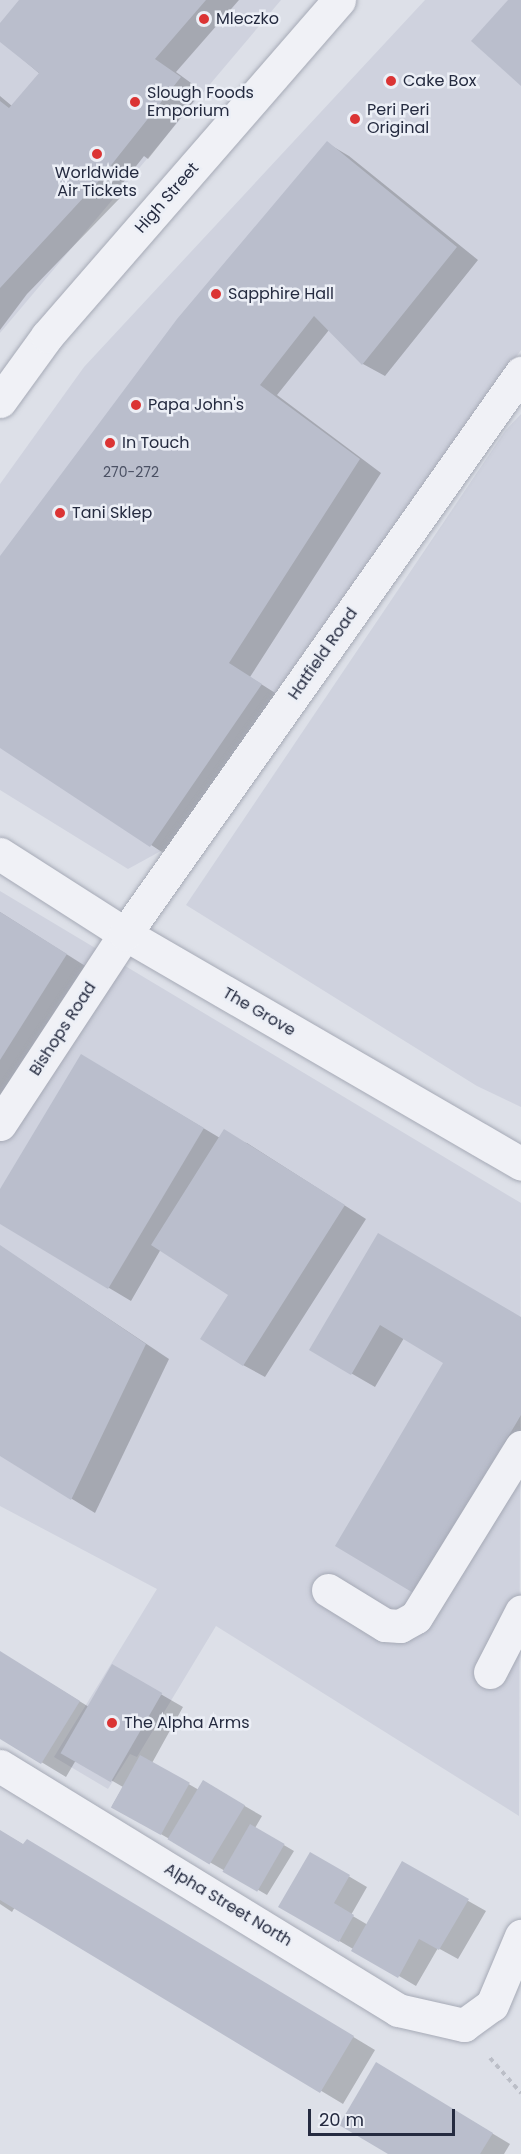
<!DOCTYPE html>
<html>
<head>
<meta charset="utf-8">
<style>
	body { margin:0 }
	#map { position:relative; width:521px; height:2154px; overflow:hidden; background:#dde0e8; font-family:Poppins,sans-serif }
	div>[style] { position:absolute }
	.built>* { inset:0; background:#cfd2de }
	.shadow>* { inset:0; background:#0003 }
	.building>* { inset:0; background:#babecc; transform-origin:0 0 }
	.path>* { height:4px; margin-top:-2px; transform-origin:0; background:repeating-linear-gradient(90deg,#bbbec7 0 4.5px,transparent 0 9px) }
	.roads { filter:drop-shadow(0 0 2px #a6aab6) drop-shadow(0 0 2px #a6aab6) }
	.minor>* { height:33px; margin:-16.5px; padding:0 16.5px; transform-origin:16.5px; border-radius:16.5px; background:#f0f1f6 }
	.dots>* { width:16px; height:16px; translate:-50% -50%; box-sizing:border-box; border:3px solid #eceff6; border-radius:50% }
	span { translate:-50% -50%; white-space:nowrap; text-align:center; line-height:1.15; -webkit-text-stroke:5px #eceff6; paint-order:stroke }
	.number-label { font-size:14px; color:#4a5063 }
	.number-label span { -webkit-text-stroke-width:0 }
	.poi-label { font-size:16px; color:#252b40 }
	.left { translate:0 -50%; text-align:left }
	.street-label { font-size:16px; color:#252b40 }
	.scale { position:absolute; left:308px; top:2109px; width:147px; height:27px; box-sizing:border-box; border:3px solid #252b40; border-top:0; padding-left:8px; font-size:18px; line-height:21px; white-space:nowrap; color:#252b40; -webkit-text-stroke:4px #eceff6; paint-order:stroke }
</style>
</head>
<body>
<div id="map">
	<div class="built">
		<div style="clip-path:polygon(0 0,281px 0,0 333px)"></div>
		<div style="clip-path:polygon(425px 0,521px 0,521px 350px,170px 846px,128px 869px,0 790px,0 484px,84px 367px)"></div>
		<div style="clip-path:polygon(521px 414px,521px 1107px,477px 1086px,186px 905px,505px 431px)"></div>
		<div style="clip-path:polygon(0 891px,521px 1203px,519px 1816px,216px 1626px,137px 1757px,130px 1754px,108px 1789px,54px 1757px,157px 1589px,0 1506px)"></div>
	</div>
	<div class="shadow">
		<div style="clip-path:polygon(21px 0,239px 0,176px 72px,202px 91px,148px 159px,144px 156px,115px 193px,120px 198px,27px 294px,0 330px,0 96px,12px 106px,40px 74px,0 40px,0 25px)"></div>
		<div style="clip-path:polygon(327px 143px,349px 156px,478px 260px,385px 376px,363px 364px,329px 330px,277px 395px,381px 473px,250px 677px,283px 698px,168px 856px,0 746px,0 561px,178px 320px)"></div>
		<div style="clip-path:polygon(0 912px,90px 969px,0 1111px)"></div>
		<div style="clip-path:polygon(103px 1068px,220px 1138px,247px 1143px,366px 1219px,265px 1377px,243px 1365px,230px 1294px,161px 1249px,131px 1301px,0 1223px,0 1192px)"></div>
		<div style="clip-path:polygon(379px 1235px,521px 1319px,521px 1469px,445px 1363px,404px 1338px,375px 1387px,311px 1350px)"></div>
		<div style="clip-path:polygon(0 1246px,169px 1359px,95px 1513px,0 1455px)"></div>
		<div style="clip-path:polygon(0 1652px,89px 1707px,112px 1666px,183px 1707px,152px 1763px,199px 1790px,203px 1782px,262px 1816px,255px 1828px,294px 1851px,267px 1895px,112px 1806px,123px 1787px,76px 1760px,66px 1777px,0 1737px)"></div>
		<div style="clip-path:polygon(0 1831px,24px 1845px,49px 1854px,375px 2050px,343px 2104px,15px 1907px,12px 1912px,0 1904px)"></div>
		<div style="clip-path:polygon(311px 1854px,367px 1887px,351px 1915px,368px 1925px,403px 1864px,486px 1911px,458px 1959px,438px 1948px,416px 1986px,280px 1906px)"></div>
		<div style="clip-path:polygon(395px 2075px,510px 2144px,504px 2154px,391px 2154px)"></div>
	</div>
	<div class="building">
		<div style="clip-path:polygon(19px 0,206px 0,155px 59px,181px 77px,97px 183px,0 288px,0 101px,9px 108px,39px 73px,0 42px,0 23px)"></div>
		<div style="clip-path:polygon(508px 0,521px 0,521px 86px,471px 41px)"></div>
		<div style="clip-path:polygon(327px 141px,457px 247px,362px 365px,314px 316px,260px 385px,360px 459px,229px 663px,262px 684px,150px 847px,0 748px,0 556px,177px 319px)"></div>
		<div style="clip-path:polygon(0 912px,67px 954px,0 1060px)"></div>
		<div style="clip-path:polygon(81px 1054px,204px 1128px,108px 1289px,0 1224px,0 1189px)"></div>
		<div style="clip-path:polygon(224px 1129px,345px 1205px,243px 1366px,200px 1339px,228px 1295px,151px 1245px)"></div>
		<div style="clip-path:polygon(378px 1233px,521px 1317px,521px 1415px,415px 1594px,335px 1546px,443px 1363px,380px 1325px,351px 1375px,309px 1350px)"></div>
		<div style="clip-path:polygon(0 1245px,146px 1344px,71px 1500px,0 1456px)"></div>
		<div style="clip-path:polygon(0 1651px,80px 1701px,41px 1764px,0 1739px)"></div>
		<div style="left:112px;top:1664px;width:58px;height:103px;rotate:30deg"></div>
		<div style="left:140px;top:1755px;width:57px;height:60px;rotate:29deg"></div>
		<div style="left:203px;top:1780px;width:49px;height:69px;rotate:31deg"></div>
		<div style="left:250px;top:1824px;width:40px;height:55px;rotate:30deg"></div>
		<div style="clip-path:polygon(0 1830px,23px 1844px,27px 1839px,354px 2036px,320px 2093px,0 1900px)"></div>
		<div style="clip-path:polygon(310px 1852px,350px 1875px,334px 1903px,354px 1915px,339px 1942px,278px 1907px)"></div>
		<div style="clip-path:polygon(402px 1861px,469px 1899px,439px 1950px,419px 1939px,398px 1978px,351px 1951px)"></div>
		<div style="clip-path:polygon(376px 2062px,493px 2133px,480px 2154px,388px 2154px,339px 2125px)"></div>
	</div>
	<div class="path">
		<div style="left:490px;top:2058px;width:47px;rotate:48.5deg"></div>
	</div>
	<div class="roads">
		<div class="minor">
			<div style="left:0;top:401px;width:80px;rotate:-54.1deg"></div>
			<div style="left:47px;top:336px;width:445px;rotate:-49deg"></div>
			<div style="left:0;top:854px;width:148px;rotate:32.6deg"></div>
			<div style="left:125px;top:934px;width:458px;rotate:30.1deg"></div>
			<div style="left:0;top:1124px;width:227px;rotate:-56.7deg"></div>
			<div style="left:125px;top:934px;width:687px;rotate:-54.78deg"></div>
			<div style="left:328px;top:1590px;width:67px;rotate:31.6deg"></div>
			<div style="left:385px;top:1625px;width:15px;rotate:4deg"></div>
			<div style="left:400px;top:1626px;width:18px;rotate:-29deg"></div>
			<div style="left:416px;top:1617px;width:200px;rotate:-58.3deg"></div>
			<div style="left:490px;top:1672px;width:68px;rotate:-62.7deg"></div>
			<div style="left:0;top:1766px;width:467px;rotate:31.5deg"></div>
			<div style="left:398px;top:2010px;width:68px;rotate:12.8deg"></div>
			<div style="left:464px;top:2025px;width:34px;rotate:-36deg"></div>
			<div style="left:492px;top:2005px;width:75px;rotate:-67.2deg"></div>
		</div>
	</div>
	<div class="dots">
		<div style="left:204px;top:19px;background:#db3434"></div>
		<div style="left:391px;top:81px;background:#db3434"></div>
		<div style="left:135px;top:102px;background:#db3434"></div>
		<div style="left:355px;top:119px;background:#db3434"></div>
		<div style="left:97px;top:154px;background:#db3434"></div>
		<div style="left:216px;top:294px;background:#db3434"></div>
		<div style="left:136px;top:405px;background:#db3434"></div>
		<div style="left:110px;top:443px;background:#db3434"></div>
		<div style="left:60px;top:513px;background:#db3434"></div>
		<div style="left:112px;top:1723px;background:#db3434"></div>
	</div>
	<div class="number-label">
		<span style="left:131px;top:472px">270-272</span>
	</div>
	<div class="poi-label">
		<span class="left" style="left:216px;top:19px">Mleczko</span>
		<span class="left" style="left:403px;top:81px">Cake Box</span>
		<span class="left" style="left:147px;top:102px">Slough Foods<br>Emporium</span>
		<span class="left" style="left:367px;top:119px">Peri Peri<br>Original</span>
		<span style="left:97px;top:182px">Worldwide<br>Air Tickets</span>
		<span class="left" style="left:228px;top:294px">Sapphire Hall</span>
		<span class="left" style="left:148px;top:405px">Papa John's</span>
		<span class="left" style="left:122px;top:443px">In Touch</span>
		<span class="left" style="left:72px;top:513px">Tani Sklep</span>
		<span class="left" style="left:124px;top:1723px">The Alpha Arms</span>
	</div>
	<div class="street-label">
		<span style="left:167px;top:198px;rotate:-49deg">High Street</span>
		<span style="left:323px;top:654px;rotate:-55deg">Hatfield Road</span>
		<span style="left:259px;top:1012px;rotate:30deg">The Grove</span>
		<span style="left:63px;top:1029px;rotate:-57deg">Bishops Road</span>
		<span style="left:228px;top:1905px;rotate:31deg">Alpha Street North</span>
	</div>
	<div class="scale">20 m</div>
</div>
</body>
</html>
